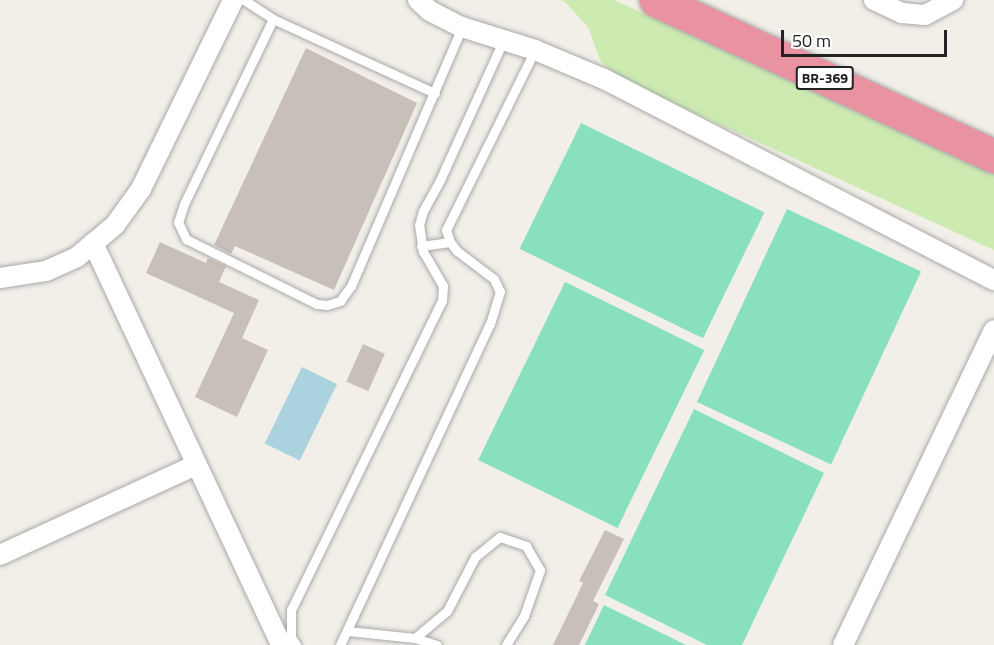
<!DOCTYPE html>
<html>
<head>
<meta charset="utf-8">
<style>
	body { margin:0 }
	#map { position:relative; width:994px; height:645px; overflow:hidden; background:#f2efe9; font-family:"Titillium Web",sans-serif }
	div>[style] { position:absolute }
	.grass>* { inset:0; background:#cdebb0 }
	.pitch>* { inset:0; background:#88e0be; transform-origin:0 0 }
	.water>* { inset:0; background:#aad3df; transform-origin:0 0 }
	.building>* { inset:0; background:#c7bfb8; transform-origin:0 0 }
	.roads { filter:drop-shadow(0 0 2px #a9a9a9) drop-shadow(0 0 2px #a9a9a9) }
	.lane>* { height:9px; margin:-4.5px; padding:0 4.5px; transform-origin:4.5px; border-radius:4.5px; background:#fff }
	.street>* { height:20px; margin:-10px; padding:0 10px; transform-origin:10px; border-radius:10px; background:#fff }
	.highway>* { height:33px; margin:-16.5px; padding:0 16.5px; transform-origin:16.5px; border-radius:16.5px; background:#e892a2 }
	span { translate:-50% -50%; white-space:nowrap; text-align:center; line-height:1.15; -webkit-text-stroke:4.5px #fff; paint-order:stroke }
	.shield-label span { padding:2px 4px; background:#fff; border:2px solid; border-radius:4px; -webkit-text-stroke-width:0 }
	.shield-label { font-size:14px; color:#222; font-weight:700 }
	.scale { position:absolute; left:781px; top:30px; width:166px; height:27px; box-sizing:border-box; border:3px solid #222; border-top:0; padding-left:8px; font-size:18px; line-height:21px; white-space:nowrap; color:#222; -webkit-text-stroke:4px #fff; paint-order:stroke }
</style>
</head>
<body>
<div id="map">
	<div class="grass">
		<div style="clip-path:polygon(559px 0,614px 0,994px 172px,994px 250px,614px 76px,600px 60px,588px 27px,565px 2px)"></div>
	</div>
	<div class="pitch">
		<div style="left:581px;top:123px;width:204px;height:140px;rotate:26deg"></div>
		<div style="left:787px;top:209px;width:148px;height:213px;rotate:25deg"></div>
		<div style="left:565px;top:282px;width:155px;height:198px;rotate:26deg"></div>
		<div style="clip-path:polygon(694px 409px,824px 473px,742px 645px,707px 645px,605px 595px)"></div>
		<div style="clip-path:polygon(604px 605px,686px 645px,585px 645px)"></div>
	</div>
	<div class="water">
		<div style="left:302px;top:367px;width:39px;height:85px;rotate:26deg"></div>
	</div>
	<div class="building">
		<div style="clip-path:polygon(306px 48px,417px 103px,334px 290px,235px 246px,231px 254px,214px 245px)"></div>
		<div style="clip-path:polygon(160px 242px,206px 263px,208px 258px,226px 266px,219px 282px,259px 300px,242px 338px,268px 350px,237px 417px,195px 397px,234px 313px,146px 273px)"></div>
		<div style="left:363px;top:344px;width:24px;height:41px;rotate:24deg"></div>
		<div style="clip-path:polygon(605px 530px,624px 539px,593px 601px,599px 604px,579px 645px,553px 645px,583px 583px,579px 581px)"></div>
	</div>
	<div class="roads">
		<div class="lane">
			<div style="left:244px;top:0;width:35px;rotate:33deg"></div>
			<div style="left:273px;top:19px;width:205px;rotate:115.7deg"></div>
			<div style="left:184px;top:204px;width:19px;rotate:108deg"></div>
			<div style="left:178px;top:222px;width:19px;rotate:65deg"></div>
			<div style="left:186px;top:239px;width:146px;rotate:26.4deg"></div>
			<div style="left:317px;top:304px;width:10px;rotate:6deg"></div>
			<div style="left:327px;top:305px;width:14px;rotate:-17deg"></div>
			<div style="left:340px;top:301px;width:19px;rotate:-54deg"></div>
			<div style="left:351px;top:286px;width:282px;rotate:-66.8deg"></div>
			<div style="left:273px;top:19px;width:178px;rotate:24.6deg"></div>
			<div style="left:421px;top:246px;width:29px;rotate:-8deg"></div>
			<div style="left:348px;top:631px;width:67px;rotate:6deg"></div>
			<div style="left:415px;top:638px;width:23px;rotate:18deg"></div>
			<div style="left:415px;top:638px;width:42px;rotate:-40.2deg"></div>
			<div style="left:447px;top:611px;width:61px;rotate:-62.6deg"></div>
			<div style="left:475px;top:557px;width:32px;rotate:-39deg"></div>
			<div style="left:500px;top:537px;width:28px;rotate:19deg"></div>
			<div style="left:526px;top:546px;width:28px;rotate:60deg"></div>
			<div style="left:540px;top:570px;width:49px;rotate:109.2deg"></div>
			<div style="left:524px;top:616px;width:34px;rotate:122deg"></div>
			<div style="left:296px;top:645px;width:9px;rotate:-122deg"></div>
			<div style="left:291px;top:637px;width:27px;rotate:-90deg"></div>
			<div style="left:291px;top:610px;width:344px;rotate:-64deg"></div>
			<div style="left:442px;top:301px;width:15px;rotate:-86deg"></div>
			<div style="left:443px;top:286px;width:39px;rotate:-120deg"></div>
			<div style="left:423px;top:252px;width:27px;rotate:-98deg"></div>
			<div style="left:419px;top:225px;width:15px;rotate:-74deg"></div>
			<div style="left:423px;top:211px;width:35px;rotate:-61deg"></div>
			<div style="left:440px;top:180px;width:153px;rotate:-65.6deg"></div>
			<div style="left:340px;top:645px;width:354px;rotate:-65deg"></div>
			<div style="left:490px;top:324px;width:34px;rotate:-73deg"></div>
			<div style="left:500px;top:292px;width:14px;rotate:-115deg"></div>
			<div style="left:494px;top:279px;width:46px;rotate:-142.9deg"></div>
			<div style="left:457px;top:251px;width:11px;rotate:-128deg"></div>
			<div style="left:450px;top:242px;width:13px;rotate:-108deg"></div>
			<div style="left:446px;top:230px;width:201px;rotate:-63.7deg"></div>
		</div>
		<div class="street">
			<div style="left:418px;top:0;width:16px;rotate:43deg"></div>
			<div style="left:430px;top:11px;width:36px;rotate:27deg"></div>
			<div style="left:462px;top:27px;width:77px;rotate:17.5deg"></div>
			<div style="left:535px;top:50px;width:75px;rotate:22.8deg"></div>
			<div style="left:604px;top:79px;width:439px;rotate:27.3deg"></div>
			<div style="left:874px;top:0;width:31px;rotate:25deg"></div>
			<div style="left:902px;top:13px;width:23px;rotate:5deg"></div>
			<div style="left:925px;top:15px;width:32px;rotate:-28deg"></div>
			<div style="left:93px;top:243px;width:444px;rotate:64.9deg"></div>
			<div style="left:0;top:278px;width:47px;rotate:-8.7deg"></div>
			<div style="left:46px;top:271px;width:34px;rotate:-24deg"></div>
			<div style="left:77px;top:257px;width:50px;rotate:-40.1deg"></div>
			<div style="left:115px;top:225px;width:44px;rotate:-54.2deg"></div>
			<div style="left:141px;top:189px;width:210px;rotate:-64deg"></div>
			<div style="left:0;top:555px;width:216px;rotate:-24.7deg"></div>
			<div style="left:843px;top:645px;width:349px;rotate:-64.4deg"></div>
		</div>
		<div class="highway">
			<div style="left:656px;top:0;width:372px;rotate:24.8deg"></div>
		</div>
	</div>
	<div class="shield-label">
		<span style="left:825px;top:78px">BR-369</span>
	</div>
	<div class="scale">50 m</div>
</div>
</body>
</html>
